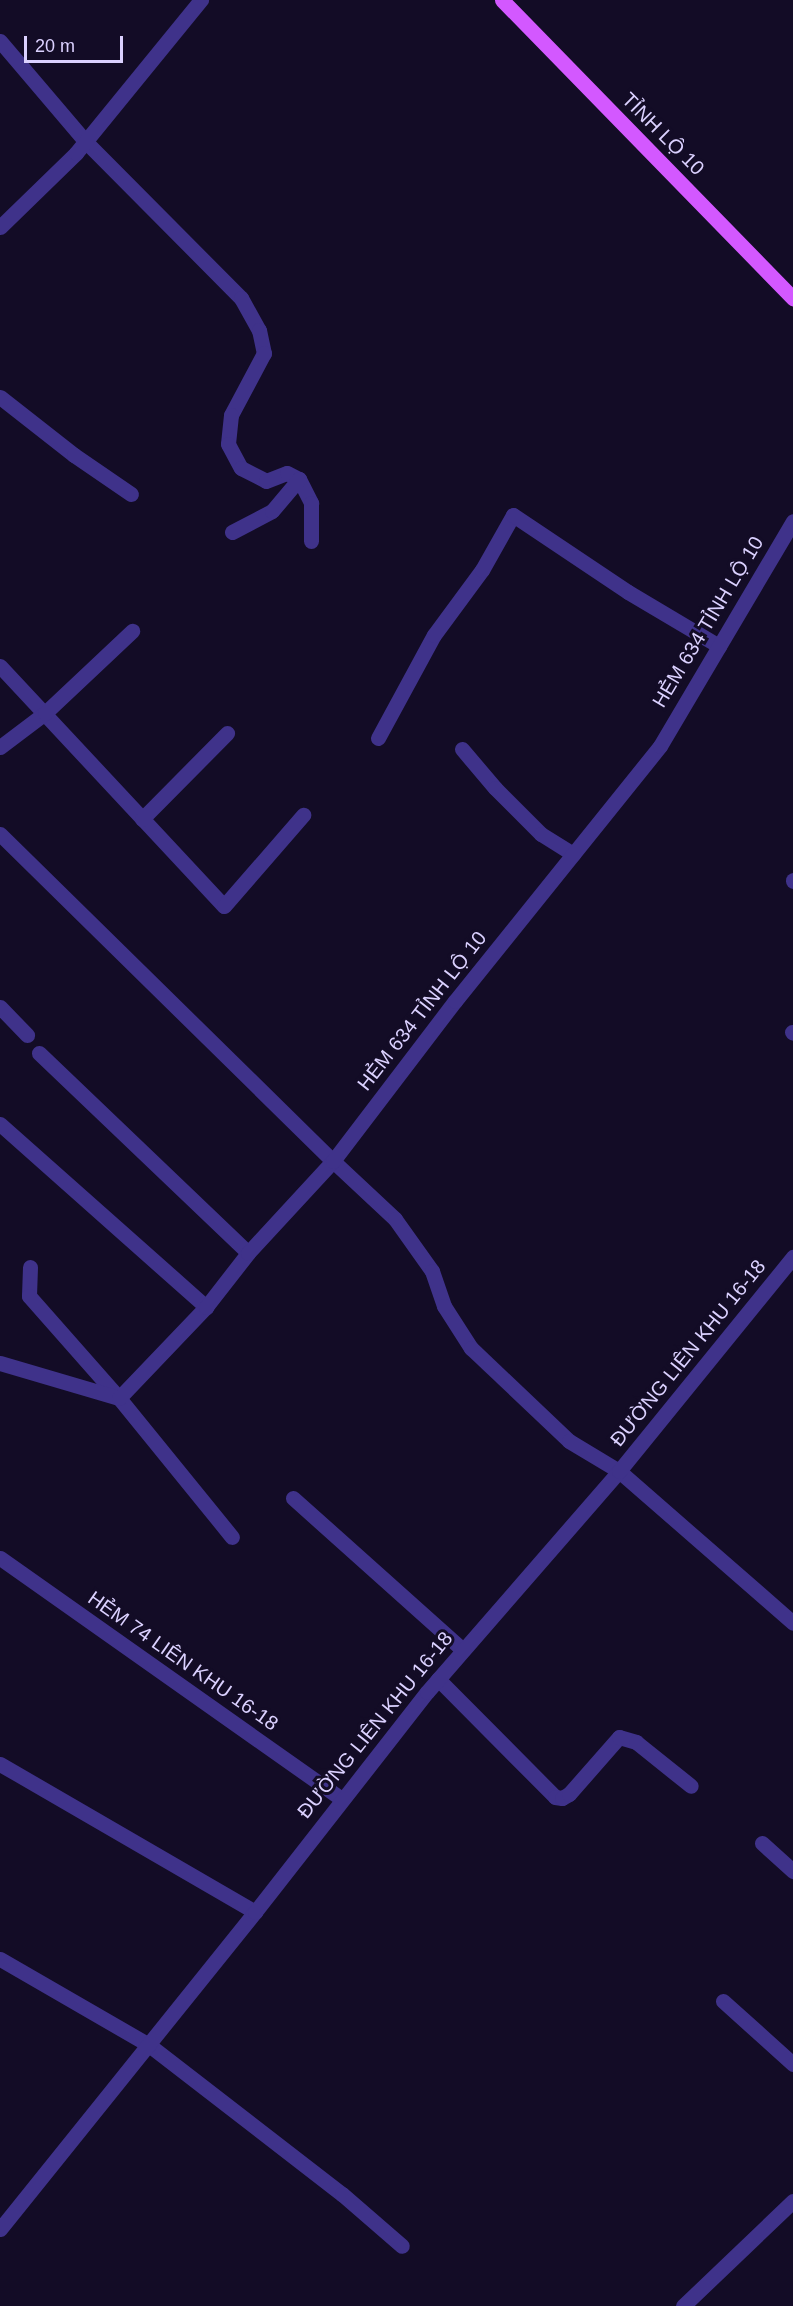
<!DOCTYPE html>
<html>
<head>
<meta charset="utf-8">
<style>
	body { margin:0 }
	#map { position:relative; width:793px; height:2306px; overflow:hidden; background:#130c26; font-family:Helvetica,sans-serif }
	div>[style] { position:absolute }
	.lane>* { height:15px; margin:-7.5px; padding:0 7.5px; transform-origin:7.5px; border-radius:7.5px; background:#3f328a }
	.street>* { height:15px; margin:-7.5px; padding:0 7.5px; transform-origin:7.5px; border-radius:7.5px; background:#3f328a }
	.primary>* { height:15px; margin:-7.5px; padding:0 7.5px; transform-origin:7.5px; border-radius:7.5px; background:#d358ff }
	span { translate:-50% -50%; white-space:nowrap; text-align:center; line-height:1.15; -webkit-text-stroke:6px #130c26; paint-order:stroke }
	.street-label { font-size:20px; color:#dbd1ff }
	.scale { position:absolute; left:24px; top:36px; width:99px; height:27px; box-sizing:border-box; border:3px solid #dbd1ff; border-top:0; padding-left:8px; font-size:18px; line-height:21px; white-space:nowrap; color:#dbd1ff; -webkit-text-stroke:4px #130c26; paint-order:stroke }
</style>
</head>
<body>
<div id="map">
	<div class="lane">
		<div style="left:0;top:41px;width:133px;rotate:49.6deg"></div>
		<div style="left:86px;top:142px;width:220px;rotate:45.2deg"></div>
		<div style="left:241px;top:298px;width:37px;rotate:61deg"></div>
		<div style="left:259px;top:330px;width:24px;rotate:78deg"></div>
		<div style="left:264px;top:353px;width:70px;rotate:118deg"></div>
		<div style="left:231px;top:415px;width:29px;rotate:96deg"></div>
		<div style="left:228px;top:444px;width:27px;rotate:62deg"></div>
		<div style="left:241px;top:468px;width:28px;rotate:27deg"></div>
		<div style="left:266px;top:481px;width:22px;rotate:-21deg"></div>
		<div style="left:287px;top:473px;width:13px;rotate:27deg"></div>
		<div style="left:299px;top:479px;width:27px;rotate:63deg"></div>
		<div style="left:311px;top:503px;width:38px;rotate:90deg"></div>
		<div style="left:0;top:397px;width:94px;rotate:38.1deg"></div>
		<div style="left:74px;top:455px;width:69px;rotate:34.4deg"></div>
		<div style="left:232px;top:532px;width:45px;rotate:-27.7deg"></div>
		<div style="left:272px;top:511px;width:42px;rotate:-49.8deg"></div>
		<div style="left:0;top:666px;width:328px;rotate:47deg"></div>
		<div style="left:224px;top:906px;width:121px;rotate:-49deg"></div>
		<div style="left:378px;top:738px;width:117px;rotate:-61.5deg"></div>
		<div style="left:434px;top:635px;width:81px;rotate:-53.6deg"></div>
		<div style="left:482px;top:570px;width:63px;rotate:-60.6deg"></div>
		<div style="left:513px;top:515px;width:138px;rotate:33.8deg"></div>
		<div style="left:628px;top:592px;width:106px;rotate:30.7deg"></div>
		<div style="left:462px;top:749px;width:51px;rotate:49.8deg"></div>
		<div style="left:495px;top:788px;width:65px;rotate:45deg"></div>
		<div style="left:541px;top:834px;width:38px;rotate:32deg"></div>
		<div style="left:142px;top:819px;width:121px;rotate:-45.3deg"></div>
		<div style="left:0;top:834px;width:467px;rotate:44.5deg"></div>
		<div style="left:793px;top:881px;width:1px;rotate:-90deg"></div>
		<div style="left:0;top:1007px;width:39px;rotate:46deg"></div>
		<div style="left:792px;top:1032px;width:1px;rotate:45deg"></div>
		<div style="left:39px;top:1053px;width:289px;rotate:43.7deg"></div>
		<div style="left:0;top:1124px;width:276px;rotate:41.6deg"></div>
		<div style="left:438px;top:1679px;width:166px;rotate:45.2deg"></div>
		<div style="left:555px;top:1797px;width:7px;rotate:8deg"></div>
		<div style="left:562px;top:1798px;width:8px;rotate:-30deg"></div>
		<div style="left:569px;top:1794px;width:76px;rotate:-48.7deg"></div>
		<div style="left:619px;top:1737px;width:18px;rotate:16deg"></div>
		<div style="left:636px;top:1742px;width:70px;rotate:38.7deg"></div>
		<div style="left:762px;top:1843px;width:42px;rotate:42.1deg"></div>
		<div style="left:149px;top:2045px;width:244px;rotate:37.7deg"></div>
		<div style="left:342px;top:2194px;width:79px;rotate:40.9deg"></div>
	</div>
	<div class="street">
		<div style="left:0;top:227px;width:106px;rotate:-44.2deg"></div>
		<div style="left:76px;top:153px;width:198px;rotate:-50.8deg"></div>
		<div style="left:0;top:747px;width:56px;rotate:-37.1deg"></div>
		<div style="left:45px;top:713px;width:120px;rotate:-43.3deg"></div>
		<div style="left:333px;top:1161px;width:85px;rotate:43.1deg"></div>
		<div style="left:395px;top:1219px;width:64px;rotate:54.6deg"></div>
		<div style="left:432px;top:1271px;width:37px;rotate:71deg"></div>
		<div style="left:444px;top:1306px;width:50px;rotate:57.3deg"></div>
		<div style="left:471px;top:1348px;width:135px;rotate:43.5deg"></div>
		<div style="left:569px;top:1441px;width:58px;rotate:31deg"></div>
		<div style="left:619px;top:1471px;width:231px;rotate:41.1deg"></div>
		<div style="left:30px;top:1267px;width:29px;rotate:92deg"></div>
		<div style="left:29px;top:1296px;width:136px;rotate:48.6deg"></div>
		<div style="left:119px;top:1398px;width:179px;rotate:50.9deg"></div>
		<div style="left:0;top:1363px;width:124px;rotate:16.4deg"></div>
		<div style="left:119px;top:1398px;width:126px;rotate:-46.3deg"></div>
		<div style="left:206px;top:1307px;width:68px;rotate:-52.1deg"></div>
		<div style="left:248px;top:1253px;width:125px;rotate:-47.3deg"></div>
		<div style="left:333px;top:1161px;width:201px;rotate:-52.7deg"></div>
		<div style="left:455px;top:1001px;width:327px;rotate:-51.2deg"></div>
		<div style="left:660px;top:746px;width:261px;rotate:-59.4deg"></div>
		<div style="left:293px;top:1498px;width:227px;rotate:41.8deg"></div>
		<div style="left:0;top:1558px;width:418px;rotate:35.2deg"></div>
		<div style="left:0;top:1764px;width:295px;rotate:30.1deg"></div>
		<div style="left:0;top:1959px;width:172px;rotate:30deg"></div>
		<div style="left:723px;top:2001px;width:94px;rotate:42deg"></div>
		<div style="left:0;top:2229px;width:407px;rotate:-51.2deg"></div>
		<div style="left:255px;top:1912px;width:279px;rotate:-52deg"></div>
		<div style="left:427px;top:1692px;width:293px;rotate:-49deg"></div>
		<div style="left:619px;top:1471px;width:276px;rotate:-50.9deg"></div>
		<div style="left:683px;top:2306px;width:152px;rotate:-43.7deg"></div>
	</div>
	<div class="primary">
		<div style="left:502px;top:0;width:417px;rotate:45.7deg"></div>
	</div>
	<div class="street-label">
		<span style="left:663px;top:134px;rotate:45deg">TỈNH LỘ 10</span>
		<span style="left:708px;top:622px;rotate:-59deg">HẺM 634 TỈNH LỘ 10</span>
		<span style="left:422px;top:1011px;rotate:-52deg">HẺM 634 TỈNH LỘ 10</span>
		<span style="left:688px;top:1353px;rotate:-51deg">ĐƯỜNG LIÊN KHU 16-18</span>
		<span style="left:183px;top:1661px;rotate:35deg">HẺM 74 LIÊN KHU 16-18</span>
		<span style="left:375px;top:1725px;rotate:-51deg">ĐƯỜNG LIÊN KHU 16-18</span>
	</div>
	<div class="scale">20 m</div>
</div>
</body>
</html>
